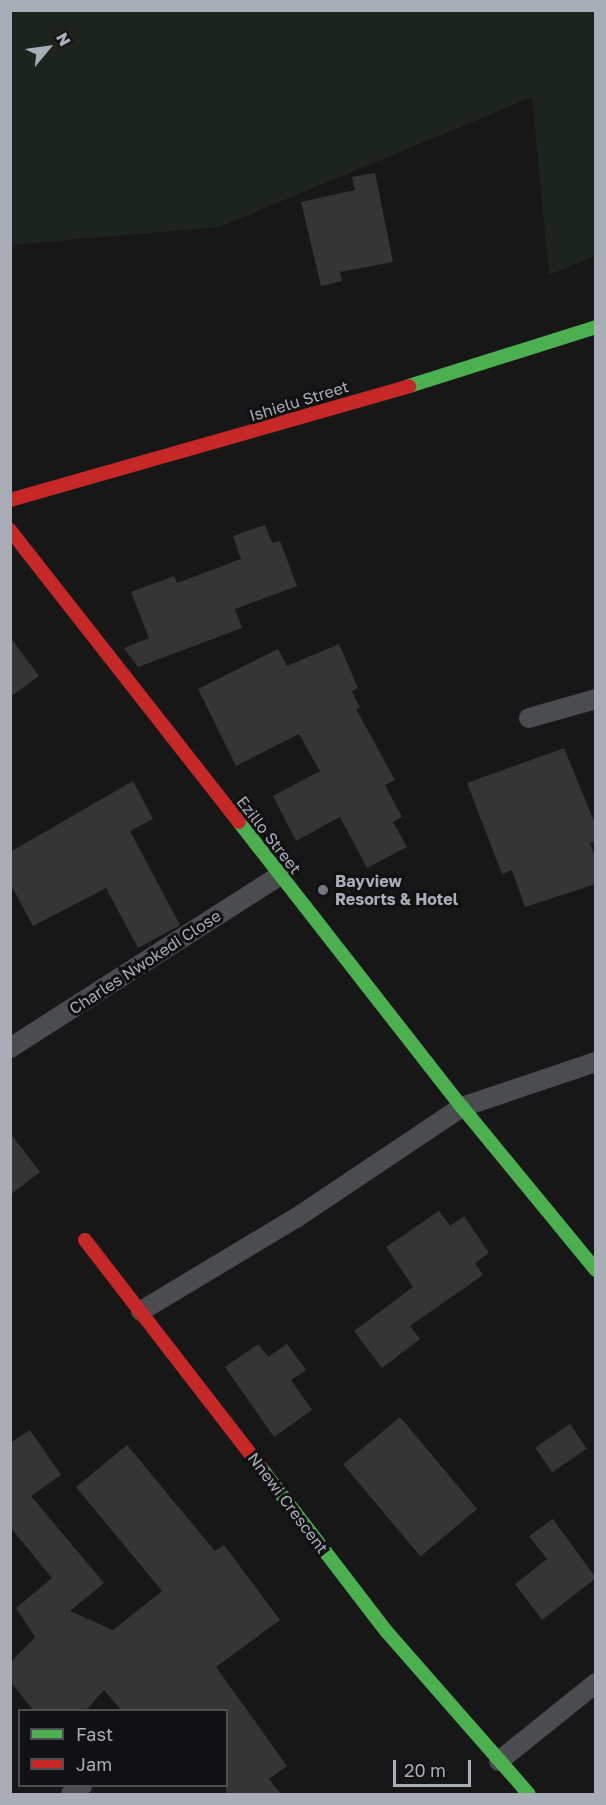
<!DOCTYPE html>
<html>
<head>
<meta charset="utf-8">
<style>
	body { margin:0 }
	#map { position:relative; width:606px; height:1805px; overflow:hidden; background:#171717; font-family:"Golos Text",sans-serif }
	div>[style] { position:absolute }
	.green>* { inset:0; background:#1d241e }
	.building>* { inset:0; background:#353536; transform-origin:0 0 }
	.street>* { height:20px; margin:-10px; padding:0 10px; transform-origin:10px; border-radius:10px; background:#4b4c50 }
	.fast>* { height:14px; margin:-7px; padding:0 7px; transform-origin:7px; border-radius:7px; background:#4caf50 }
	.jam>* { height:14px; margin:-7px; padding:0 7px; transform-origin:7px; border-radius:7px; background:#c62828 }
	.dots>* { width:16px; height:16px; translate:-50% -50%; box-sizing:border-box; border:3px solid #111113; border-radius:50% }
	span { translate:-50% -50%; white-space:nowrap; text-align:center; line-height:1.15; -webkit-text-stroke:6px #111113; paint-order:stroke }
	.street-label { font-size:16px; color:#a8adb8 }
	.poi-label { font-size:16px; color:#a8adb8; font-weight:700 }
	.left { translate:0 -50%; text-align:left }
	.frame { position:absolute; inset:0; border:12px solid #a8adb8; pointer-events:none }
	.legend { position:absolute; left:18px; top:1709px; width:210px; height:78px; box-sizing:border-box; background:#111113; border:2px solid #4d4f55; margin:0; padding:8px 10px; list-style:none; font-size:18px; color:#a8adb8 }
	.legend li { display:flex; align-items:center; gap:12px; height:30px }
	.legend b { width:30px; border:2px solid #4d4f55 }
	.north { position:absolute; left:18px; top:18px; width:60px; height:60px; -webkit-text-stroke:4px #111113; paint-order:stroke; rotate:61deg; font-size:16px; font-weight:700; line-height:24px; text-align:center; color:#a8adb8 }
	.north::after { content:''; display:block; margin:auto; width:21px; height:27px; background:#a8adb8; clip-path:polygon(50% 0,100% 100%,50% 72%,0 100%) }
	.scale { position:absolute; left:393px; top:1760px; width:78px; height:27px; box-sizing:border-box; border:3px solid #a8adb8; border-top:0; padding-left:8px; font-size:18px; line-height:21px; white-space:nowrap; color:#a8adb8; -webkit-text-stroke:4px #111113; paint-order:stroke }
</style>
</head>
<body>
<div id="map">
	<div class="green">
		<div style="clip-path:polygon(11px 10px,595px 11px,595px 256px,549px 275px,532px 97px,219px 227px,11px 245px)"></div>
	</div>
	<div class="building">
		<div style="clip-path:polygon(375px 173px,393px 262px,340px 272px,342px 281px,321px 286px,301px 202px,355px 190px,352px 177px)"></div>
		<div style="clip-path:polygon(265px 525px,272px 543px,280px 541px,297px 586px,235px 609px,242px 628px,138px 667px,124px 648px,149px 638px,131px 592px,174px 576px,177px 583px,241px 559px,233px 536px)"></div>
		<div style="clip-path:polygon(10px 637px,39px 676px,10px 697px)"></div>
		<div style="clip-path:polygon(339px 644px,358px 688px,352px 691px,360px 708px,356px 709px,395px 780px,385px 785px,402px 817px,393px 822px,407px 847px,367px 868px,340px 817px,296px 841px,273px 796px,320px 771px,299px 734px,236px 766px,198px 689px,278px 649px,287px 666px)"></div>
		<div style="clip-path:polygon(564px 748px,596px 826px,596px 841px,590px 843px,596px 859px,596px 884px,525px 907px,512px 870px,502px 874px,467px 783px)"></div>
		<div style="clip-path:polygon(133px 781px,153px 819px,130px 831px,180px 925px,138px 948px,106px 888px,33px 926px,10px 883px,10px 852px)"></div>
		<div style="clip-path:polygon(10px 1133px,40px 1172px,10px 1195px)"></div>
		<div style="clip-path:polygon(439px 1211px,450px 1226px,464px 1216px,489px 1253px,475px 1263px,483px 1275px,410px 1326px,420px 1339px,382px 1368px,354px 1331px,413px 1287px,386px 1247px)"></div>
		<div style="clip-path:polygon(258px 1344px,268px 1357px,287px 1344px,306px 1370px,291px 1380px,312px 1410px,274px 1437px,225px 1367px)"></div>
		<div style="left:400px;top:1417px;width:120px;height:74px;rotate:50deg"></div>
		<div style="left:570px;top:1424px;width:30px;height:42px;rotate:56deg"></div>
		<div style="clip-path:polygon(30px 1430px,61px 1475px,31px 1496px,104px 1583px,70px 1611px,113px 1630px,162px 1591px,76px 1487px,127px 1445px,215px 1551px,224px 1545px,280px 1620px,216px 1667px,287px 1766px,269px 1779px,281px 1794px,226px 1794px,226px 1710px,121px 1710px,104px 1690px,86px 1710px,33px 1710px,10px 1681px,10px 1663px,35px 1637px,16px 1608px,52px 1578px,10px 1527px,10px 1443px)"></div>
		<div style="clip-path:polygon(553px 1519px,596px 1578px,542px 1620px,515px 1584px,547px 1559px,529px 1536px)"></div>
	</div>
	<div class="street">
		<div style="left:529px;top:718px;width:70px;rotate:-15.8deg"></div>
		<div style="left:10px;top:1048px;width:321px;rotate:-32.6deg"></div>
		<div style="left:141px;top:1311px;width:181px;rotate:-31deg"></div>
		<div style="left:296px;top:1218px;width:200px;rotate:-33.8deg"></div>
		<div style="left:462px;top:1107px;width:141px;rotate:-18.6deg"></div>
		<div style="left:499px;top:1761px;width:124px;rotate:-38.8deg"></div>
		<div style="left:71px;top:1794px;width:14px;rotate:-36deg"></div>
	</div>
	<div class="fast">
		<div style="left:409px;top:386px;width:196px;rotate:-17.5deg"></div>
		<div style="left:239px;top:822px;width:362px;rotate:52deg"></div>
		<div style="left:462px;top:1107px;width:211px;rotate:50.6deg"></div>
		<div style="left:261px;top:1468px;width:207px;rotate:52.5deg"></div>
		<div style="left:387px;top:1632px;width:215px;rotate:48.8deg"></div>
	</div>
	<div class="jam">
		<div style="left:10px;top:500px;width:415px;rotate:-15.9deg"></div>
		<div style="left:10px;top:530px;width:371px;rotate:51.9deg"></div>
		<div style="left:85px;top:1240px;width:288px;rotate:52.3deg"></div>
	</div>
	<div class="dots">
		<div style="left:323px;top:890px;background:#757880"></div>
	</div>
	<div class="street-label">
		<span style="left:299px;top:401px;rotate:-17deg">Ishielu Street</span>
		<span style="left:269px;top:835px;rotate:52deg">Ezillo Street</span>
		<span style="left:145px;top:962px;rotate:-33deg">Charles Nwokedi Close</span>
		<span style="left:288px;top:1503px;rotate:53deg">Nnewi Crescent</span>
	</div>
	<div class="poi-label">
		<span class="left" style="left:335px;top:890px">Bayview<br>Resorts &amp; Hotel</span>
	</div>
	<div class="frame"></div>
	<ul class="legend">
	<li><b style="height:8px;background:#4caf50"></b>Fast</li>
	<li><b style="height:8px;background:#c62828"></b>Jam</li>
	</ul>
	<div class="north">N</div>
	<div class="scale">20 m</div>
</div>
</body>
</html>
